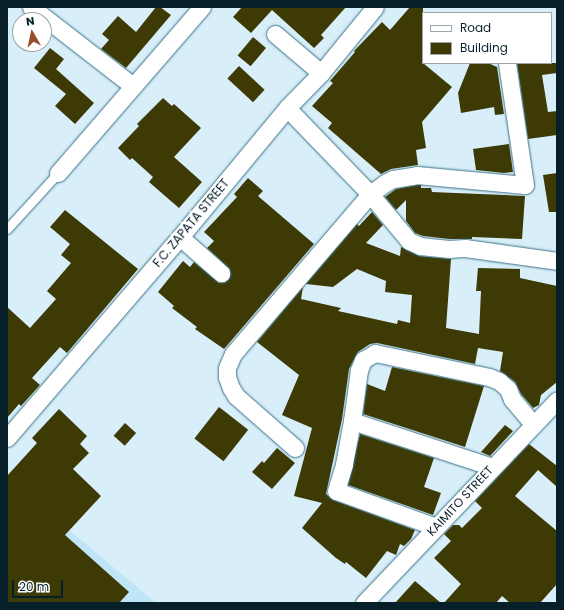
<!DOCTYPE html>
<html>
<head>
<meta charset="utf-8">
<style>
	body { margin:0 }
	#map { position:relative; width:564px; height:610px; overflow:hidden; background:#d8eff9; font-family:Poppins,sans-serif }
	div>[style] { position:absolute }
	.built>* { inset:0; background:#bfe6f7 }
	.building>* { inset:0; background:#3d3a05; transform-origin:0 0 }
	.roads { filter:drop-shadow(0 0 1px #397188) drop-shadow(0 0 1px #397188) }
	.service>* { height:9px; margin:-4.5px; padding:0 4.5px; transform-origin:4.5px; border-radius:4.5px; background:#fff }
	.minor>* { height:17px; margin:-8.5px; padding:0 8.5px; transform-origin:8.5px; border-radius:8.5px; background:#fff }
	span { translate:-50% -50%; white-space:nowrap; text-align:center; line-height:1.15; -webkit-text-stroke:4px #fff; paint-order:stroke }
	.street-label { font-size:12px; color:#071f28 }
	.frame { position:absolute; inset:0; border:8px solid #071f28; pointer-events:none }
	.legend { position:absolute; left:422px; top:12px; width:130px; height:52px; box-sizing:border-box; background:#fff; border:1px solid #9ca5a9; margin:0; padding:5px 7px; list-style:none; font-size:12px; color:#071f28 }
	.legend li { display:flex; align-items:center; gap:8px; height:20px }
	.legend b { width:20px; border:1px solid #9ca5a9 }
	.north { position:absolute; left:12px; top:12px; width:40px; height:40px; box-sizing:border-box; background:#fff; border:1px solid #9ca5a9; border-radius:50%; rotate:351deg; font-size:11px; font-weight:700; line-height:16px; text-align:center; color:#071f28 }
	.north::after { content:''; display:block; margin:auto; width:14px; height:18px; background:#964f2a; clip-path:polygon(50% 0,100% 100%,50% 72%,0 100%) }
	.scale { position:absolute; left:12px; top:580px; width:51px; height:18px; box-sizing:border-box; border:2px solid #071f28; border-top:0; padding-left:5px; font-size:12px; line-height:14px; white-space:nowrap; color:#071f28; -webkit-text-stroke:3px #fff; paint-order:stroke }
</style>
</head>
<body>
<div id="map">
	<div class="built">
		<div style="clip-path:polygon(68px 529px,156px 603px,7px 603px,7px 596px)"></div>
	</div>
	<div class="building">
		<div style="clip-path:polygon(156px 7px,160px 7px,171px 15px,126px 68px,101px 49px,109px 40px,102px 34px,118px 16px,136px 32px)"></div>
		<div style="clip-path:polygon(242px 7px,346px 7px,321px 35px,324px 38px,314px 48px,272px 10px,251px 33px,233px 17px)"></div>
		<div style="clip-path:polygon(410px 7px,423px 7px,423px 63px,452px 87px,422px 122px,426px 148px,416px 150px,418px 165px,391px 169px,381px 174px,328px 128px,332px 123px,312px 106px,333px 83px,330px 81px,355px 52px,354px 51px,382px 22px,390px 30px)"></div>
		<div style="left:253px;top:37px;width:17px;height:24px;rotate:40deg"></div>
		<div style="clip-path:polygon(50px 48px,64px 59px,56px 69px,94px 103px,75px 124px,55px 106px,66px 94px,34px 68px)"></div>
		<div style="clip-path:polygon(470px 63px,488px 63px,497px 67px,504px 114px,495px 115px,494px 107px,461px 113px,458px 93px)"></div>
		<div style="clip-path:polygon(517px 63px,557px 63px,557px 73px,542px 75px,548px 112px,557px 111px,557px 135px,528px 139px)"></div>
		<div style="left:239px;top:66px;width:35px;height:17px;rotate:43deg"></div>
		<div style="clip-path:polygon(163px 98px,172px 106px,174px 104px,201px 128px,174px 157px,202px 182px,179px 208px,149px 182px,153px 177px,132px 158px,130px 160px,118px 148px,139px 126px,137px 124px)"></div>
		<div style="clip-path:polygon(509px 144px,513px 172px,504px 173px,476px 170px,473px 149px)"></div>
		<div style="clip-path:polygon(557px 173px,557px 212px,549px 212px,543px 175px)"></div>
		<div style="clip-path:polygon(248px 178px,263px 191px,258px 196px,314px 244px,224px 349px,195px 329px,197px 327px,172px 308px,174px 306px,158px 292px,183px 261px,190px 267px,194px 262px,219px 283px,225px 282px,229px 279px,230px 269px,207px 248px,214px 241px,204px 232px,237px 197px,234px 194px)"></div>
		<div style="clip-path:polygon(417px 185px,421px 185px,421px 188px,431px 188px,432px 192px,525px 196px,522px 239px,472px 237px,472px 239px,449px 239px,423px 236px,415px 233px,406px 221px,406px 200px,396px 210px,385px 197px,396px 189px)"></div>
		<div style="clip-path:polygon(65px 210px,138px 269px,67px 353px,60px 347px,32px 378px,40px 385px,21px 406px,19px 404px,7px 418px,7px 307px,30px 328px,56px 299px,47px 291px,71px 263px,61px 255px,70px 244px,50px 227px)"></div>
		<div style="clip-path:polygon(372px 212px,383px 225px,366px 243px,400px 256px,401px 247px,419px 256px,451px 259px,446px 328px,479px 334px,481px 291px,476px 291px,478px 268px,520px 269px,520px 278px,557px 286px,557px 382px,541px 395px,539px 405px,533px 408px,521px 394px,515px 382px,500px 371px,503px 352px,478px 348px,475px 364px,377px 343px,370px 344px,358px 352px,349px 369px,342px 419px,326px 494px,333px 500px,415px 530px,411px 539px,404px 546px,400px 544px,396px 555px,387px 551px,366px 578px,346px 562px,345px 564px,336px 558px,302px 528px,322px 503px,294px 496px,312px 428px,282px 415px,299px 375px,257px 342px,303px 287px,301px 299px,341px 308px,338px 311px,397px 324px,398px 320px,410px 323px,412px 295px,385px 292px,386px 281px,357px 269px,333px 287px,306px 284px,357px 224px,359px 226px)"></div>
		<div style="clip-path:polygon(392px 367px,484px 386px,465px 447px,363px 414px,367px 384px,385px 391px)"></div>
		<div style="left:219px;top:407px;width:37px;height:40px;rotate:38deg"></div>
		<div style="clip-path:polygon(59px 409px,87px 436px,80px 444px,89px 453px,73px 469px,101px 496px,65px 535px,129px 592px,119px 603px,7px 603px,7px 476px,37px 443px,32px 438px)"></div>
		<div style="left:125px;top:423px;width:15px;height:17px;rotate:42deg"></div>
		<div style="clip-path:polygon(505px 425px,513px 431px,490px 456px,481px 452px)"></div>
		<div style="clip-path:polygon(360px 434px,434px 458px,424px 487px,441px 493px,433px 515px,348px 485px)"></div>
		<div style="clip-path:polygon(529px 444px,557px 466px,557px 487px,538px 470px,515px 496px,557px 531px,557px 584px,540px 603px,510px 603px,502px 596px,496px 603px,444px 603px,461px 584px,434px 558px,451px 541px,444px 534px,453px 525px,459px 525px,462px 528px,482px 508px,475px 501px)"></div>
		<div style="clip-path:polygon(277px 448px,295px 463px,272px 489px,252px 472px,262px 461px,264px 463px)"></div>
		<div style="clip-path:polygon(415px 581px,441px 603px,395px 603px)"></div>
	</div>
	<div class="roads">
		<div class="service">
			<div style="left:7px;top:229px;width:76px;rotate:-47.7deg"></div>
		</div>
		<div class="minor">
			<div style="left:31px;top:7px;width:129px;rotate:37.8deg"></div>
			<div style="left:275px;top:34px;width:60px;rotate:40.3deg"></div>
			<div style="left:287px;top:108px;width:120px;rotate:46deg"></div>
			<div style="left:370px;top:194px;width:61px;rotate:50.3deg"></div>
			<div style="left:409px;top:241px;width:12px;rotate:24deg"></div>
			<div style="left:420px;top:246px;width:29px;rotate:6deg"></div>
			<div style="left:449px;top:249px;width:16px;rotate:-4deg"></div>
			<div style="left:465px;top:248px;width:93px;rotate:8deg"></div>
			<div style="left:58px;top:173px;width:220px;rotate:-49.1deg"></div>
			<div style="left:180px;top:237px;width:55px;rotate:41.3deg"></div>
			<div style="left:352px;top:421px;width:148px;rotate:18.1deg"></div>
			<div style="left:7px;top:438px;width:265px;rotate:-49.3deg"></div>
			<div style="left:180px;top:237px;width:168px;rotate:-50.3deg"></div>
			<div style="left:287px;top:108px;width:49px;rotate:-45.8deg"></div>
			<div style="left:321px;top:73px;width:85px;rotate:-50.7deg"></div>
			<div style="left:295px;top:448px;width:79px;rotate:-138.6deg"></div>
			<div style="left:236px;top:396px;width:9px;rotate:-122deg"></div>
			<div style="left:231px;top:388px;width:12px;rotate:-110deg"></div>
			<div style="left:227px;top:377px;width:9px;rotate:-90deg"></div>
			<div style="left:227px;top:368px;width:15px;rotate:-67deg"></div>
			<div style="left:233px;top:354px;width:211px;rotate:-49.4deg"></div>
			<div style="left:370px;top:194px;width:19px;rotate:-36deg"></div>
			<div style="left:385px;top:183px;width:9px;rotate:-27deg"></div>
			<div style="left:393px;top:179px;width:24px;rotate:-9deg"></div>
			<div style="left:417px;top:175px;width:108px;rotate:5.3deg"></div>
			<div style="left:525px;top:185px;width:123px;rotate:-98.4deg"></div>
			<div style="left:436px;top:527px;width:106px;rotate:-160.2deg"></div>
			<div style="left:336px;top:491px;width:28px;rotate:-73deg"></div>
			<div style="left:344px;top:464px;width:44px;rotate:-79.5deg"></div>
			<div style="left:352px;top:421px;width:51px;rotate:-82.2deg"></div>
			<div style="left:359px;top:370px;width:11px;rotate:-68deg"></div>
			<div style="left:363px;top:360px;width:14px;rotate:-30deg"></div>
			<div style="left:375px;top:353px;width:116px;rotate:11.9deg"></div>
			<div style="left:489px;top:377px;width:11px;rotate:22deg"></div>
			<div style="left:499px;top:381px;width:12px;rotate:42deg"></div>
			<div style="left:508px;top:389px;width:11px;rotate:68deg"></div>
			<div style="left:512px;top:399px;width:33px;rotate:50deg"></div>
			<div style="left:364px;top:603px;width:280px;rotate:-46.4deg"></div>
		</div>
	</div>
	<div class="street-label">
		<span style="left:191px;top:223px;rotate:-50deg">F.C. ZAPATA STREET</span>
		<span style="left:460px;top:501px;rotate:-47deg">KAIMITO STREET</span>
	</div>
	<div class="frame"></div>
	<ul class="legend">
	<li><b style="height:5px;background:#fff"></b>Road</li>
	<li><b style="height:11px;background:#3d3a05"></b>Building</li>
	</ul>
	<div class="north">N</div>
	<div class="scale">20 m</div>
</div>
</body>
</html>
